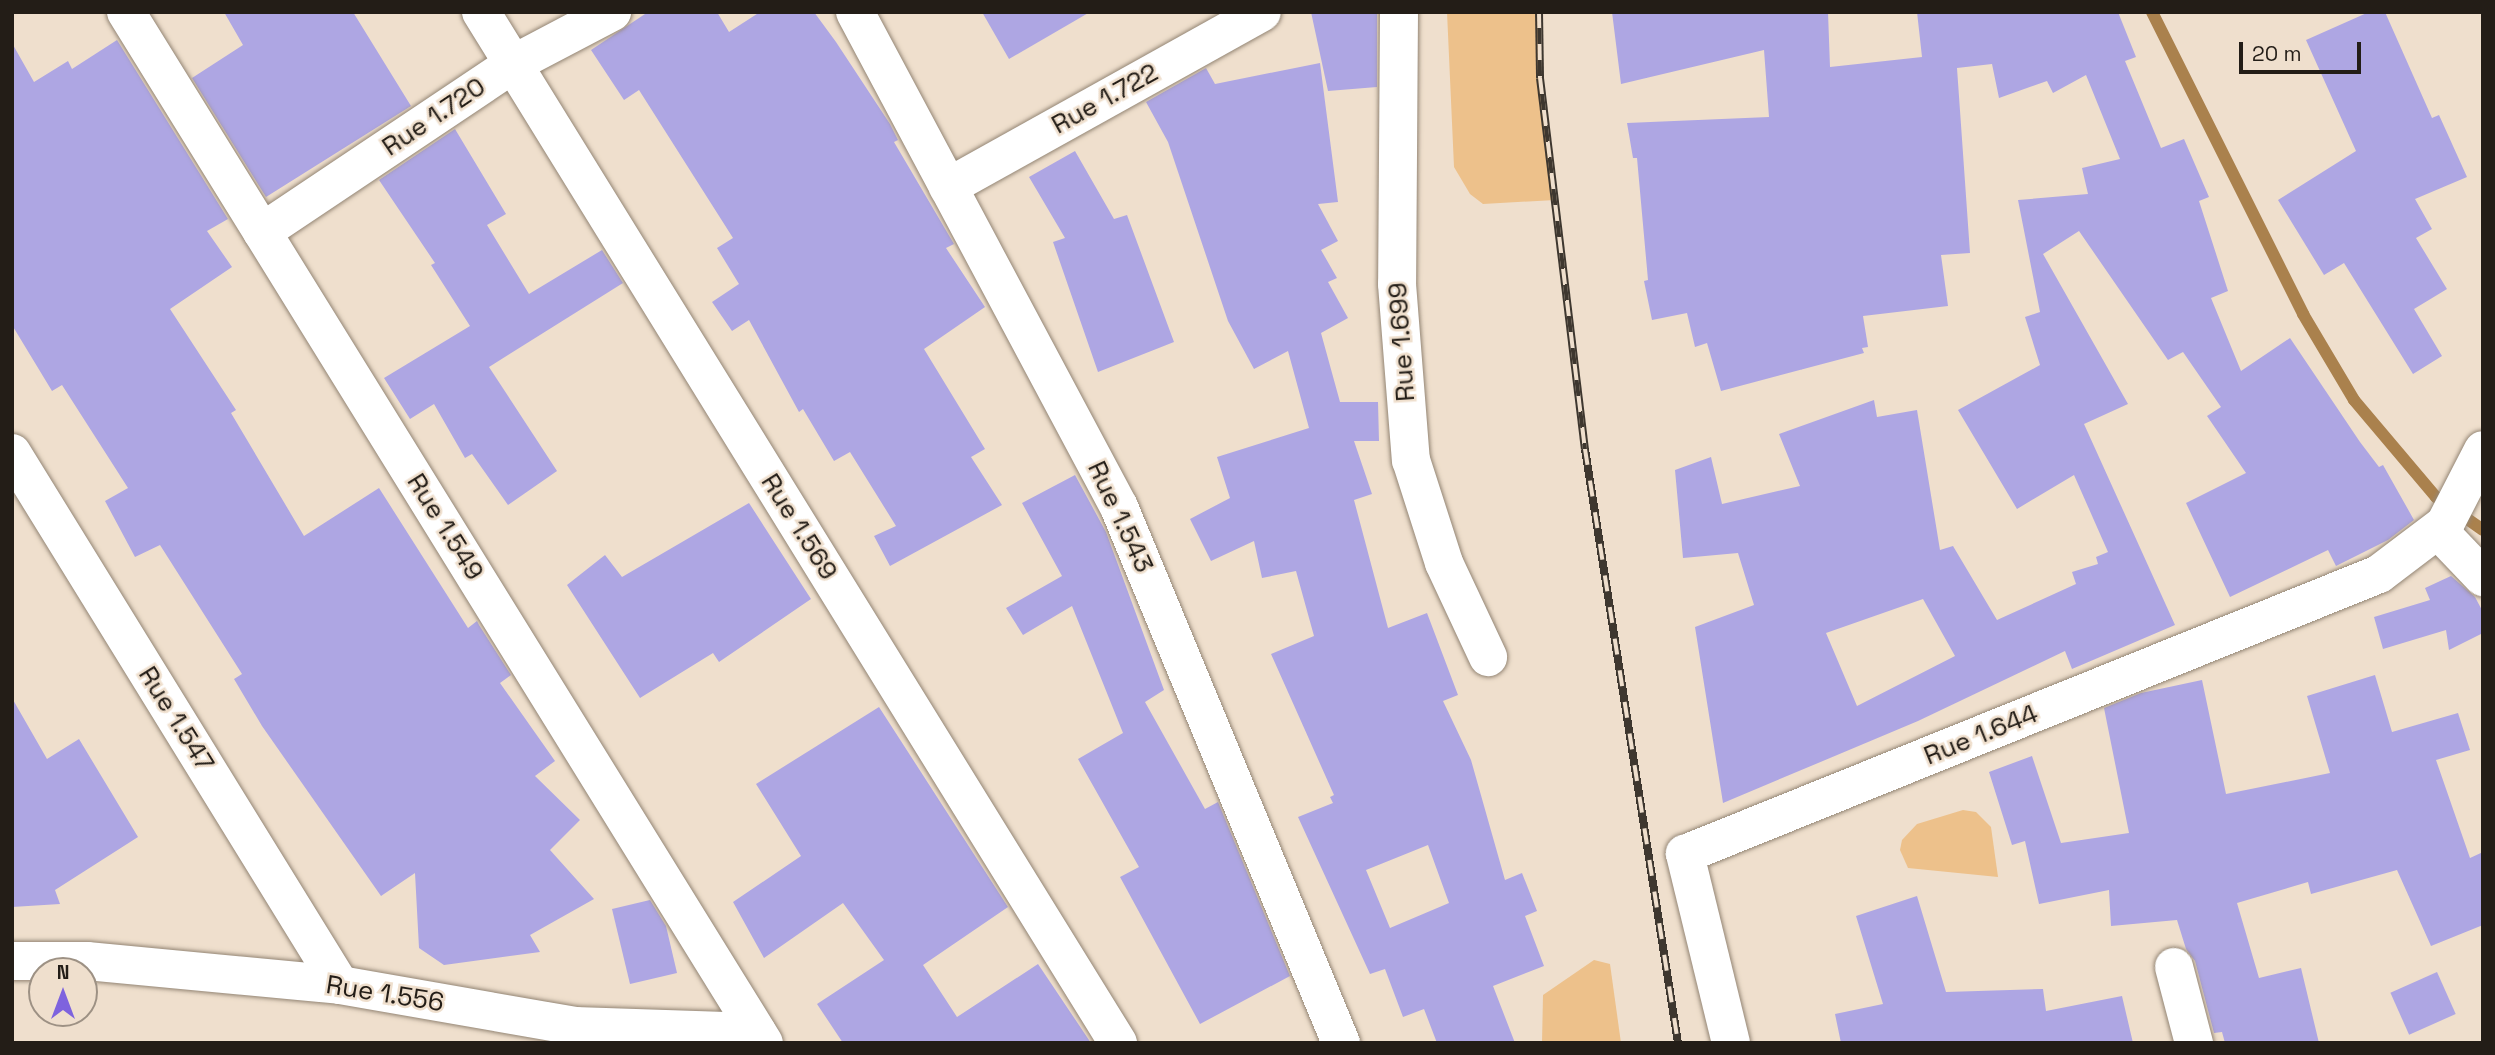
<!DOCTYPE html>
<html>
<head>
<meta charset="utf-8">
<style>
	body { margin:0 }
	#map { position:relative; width:2495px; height:1055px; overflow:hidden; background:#efdfcd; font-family:"Space Grotesk",sans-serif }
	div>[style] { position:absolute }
	.green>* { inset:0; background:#edc18b }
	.stream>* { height:12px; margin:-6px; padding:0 6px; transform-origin:6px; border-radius:6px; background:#aa814d }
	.building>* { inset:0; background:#aea6e3; transform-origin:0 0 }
	.roads { filter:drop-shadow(0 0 2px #938574) drop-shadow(0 0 2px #938574) }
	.minor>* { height:38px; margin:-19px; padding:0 19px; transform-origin:19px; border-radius:19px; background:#fff }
	.rail>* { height:8px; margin-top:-4px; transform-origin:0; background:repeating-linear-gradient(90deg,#efdfcd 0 16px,#3e372f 0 32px); box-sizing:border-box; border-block:2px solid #3e372f }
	span { translate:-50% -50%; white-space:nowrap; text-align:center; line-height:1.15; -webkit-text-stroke:5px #efdfcd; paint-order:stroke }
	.street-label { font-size:26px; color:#231d17 }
	.frame { position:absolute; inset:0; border:14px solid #231d17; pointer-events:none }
	.north { position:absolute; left:28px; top:957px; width:70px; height:70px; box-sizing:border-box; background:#efdfcd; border:2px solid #9d9184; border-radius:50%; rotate:0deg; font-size:19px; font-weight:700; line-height:28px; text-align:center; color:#231d17 }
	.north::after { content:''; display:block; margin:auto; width:24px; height:32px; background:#7e63de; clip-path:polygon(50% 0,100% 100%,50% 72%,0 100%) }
	.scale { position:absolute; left:2239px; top:42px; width:122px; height:32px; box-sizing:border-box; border:4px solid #231d17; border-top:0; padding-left:9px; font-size:21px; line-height:24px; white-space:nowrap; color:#231d17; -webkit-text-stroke:5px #efdfcd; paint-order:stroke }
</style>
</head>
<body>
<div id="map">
	<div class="green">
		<div style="clip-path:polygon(1447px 12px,1539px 12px,1540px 78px,1555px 200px,1483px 204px,1470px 194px,1454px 167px)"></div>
		<div style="clip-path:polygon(1963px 810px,1976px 812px,1991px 827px,1998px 877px,1908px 868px,1900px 850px,1902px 840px,1917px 824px)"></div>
		<div style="clip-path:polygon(1594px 960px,1610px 964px,1621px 1043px,1542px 1043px,1543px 995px)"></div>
	</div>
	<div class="stream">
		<div style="left:2152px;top:12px;width:338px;rotate:63.4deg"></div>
		<div style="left:2303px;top:314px;width:100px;rotate:59.3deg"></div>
		<div style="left:2354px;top:400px;width:127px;rotate:49.8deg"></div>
		<div style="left:2436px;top:497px;width:57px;rotate:35.1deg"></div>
	</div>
	<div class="building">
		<div style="clip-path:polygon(224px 12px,353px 12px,411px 106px,266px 197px,192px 78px,243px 45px)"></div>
		<div style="clip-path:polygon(648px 12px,717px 12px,729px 32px,760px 12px,814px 12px,836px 42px,890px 124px,898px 140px,894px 142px,954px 244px,946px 248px,985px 307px,924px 349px,985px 449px,971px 457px,1002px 505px,890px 566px,874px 536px,896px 526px,850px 452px,834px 461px,803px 409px,799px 412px,749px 320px,732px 331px,712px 302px,739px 284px,717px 248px,733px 238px,639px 90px,624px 100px,591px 50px)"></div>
		<div style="clip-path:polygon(982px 12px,1090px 12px,1009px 59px)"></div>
		<div style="clip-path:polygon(1311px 12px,1377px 12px,1377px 87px,1328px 91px)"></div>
		<div style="clip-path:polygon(evenodd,1612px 12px,1828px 12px,1830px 67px,1922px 57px,1917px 12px,2118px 12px,2136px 57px,2125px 61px,2161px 148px,2184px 139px,2209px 197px,2199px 201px,2228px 291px,2211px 298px,2241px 371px,2290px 338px,2360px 442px,2379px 467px,2383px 465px,2414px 520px,2388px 540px,2336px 566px,2328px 550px,2230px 597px,2186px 503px,2246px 473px,2207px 416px,2221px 407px,2183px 352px,2168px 360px,2079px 231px,2043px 254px,2128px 404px,2084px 424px,2175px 625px,2072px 669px,2065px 651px,1918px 721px,1723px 803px,1695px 627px,1754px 605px,1738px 553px,1683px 558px,1675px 470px,1711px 457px,1722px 504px,1800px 486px,1779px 434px,1874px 400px,1877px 417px,1917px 410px,1940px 550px,1953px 546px,1997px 620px,2076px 584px,2072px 572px,2098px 564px,2096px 557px,2108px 552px,2074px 475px,2017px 509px,1958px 410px,2040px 365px,2025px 317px,2040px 312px,2018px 200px,2088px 194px,2082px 168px,2120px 159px,2086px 75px,2053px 93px,2047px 81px,1999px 98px,1992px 64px,1957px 68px,1970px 253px,1941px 255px,1948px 306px,1863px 316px,1868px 347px,1862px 348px,1864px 353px,1721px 391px,1707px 343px,1695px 347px,1687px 313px,1652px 320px,1644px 281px,1648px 280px,1637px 158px,1633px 158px,1627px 123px,1769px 117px,1764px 50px,1621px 84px,1612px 12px,1923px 599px,1955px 656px,1857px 706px,1826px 633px,1923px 599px)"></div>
		<div style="clip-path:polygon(2369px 12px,2385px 12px,2432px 118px,2439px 115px,2467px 177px,2415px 199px,2432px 229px,2416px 238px,2447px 289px,2414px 309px,2442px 356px,2413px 374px,2344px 263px,2324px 275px,2278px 200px,2356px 151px,2306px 40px)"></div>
		<div style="clip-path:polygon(117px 40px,228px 219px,207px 231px,232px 267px,170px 309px,236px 410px,231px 413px,304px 536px,379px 488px,468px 628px,477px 621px,479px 625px,511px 675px,500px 683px,555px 761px,535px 776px,580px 820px,550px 850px,594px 899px,530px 935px,540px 952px,444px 965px,419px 948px,415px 873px,381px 896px,262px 726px,234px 679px,242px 674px,160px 545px,135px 557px,105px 501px,128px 488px,62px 385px,52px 391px,12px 325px,12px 43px,34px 82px,68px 61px,72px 69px)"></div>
		<div style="clip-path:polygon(evenodd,1320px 63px,1338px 202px,1318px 204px,1338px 241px,1321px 250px,1337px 278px,1328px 282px,1348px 318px,1321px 333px,1340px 402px,1378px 402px,1379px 441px,1354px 441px,1372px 494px,1354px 500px,1388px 628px,1427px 613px,1458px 695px,1443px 701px,1471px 760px,1505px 880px,1522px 873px,1537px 911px,1525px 916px,1544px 966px,1493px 986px,1515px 1043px,1437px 1043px,1424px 1009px,1403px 1017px,1385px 969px,1370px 974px,1298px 817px,1333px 803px,1330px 797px,1334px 795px,1271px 654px,1314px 636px,1296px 571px,1262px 578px,1254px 541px,1211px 561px,1190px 519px,1230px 498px,1217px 457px,1309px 428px,1288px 351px,1254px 369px,1228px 321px,1168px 142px,1146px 102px,1206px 68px,1215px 84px,1320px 63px,1428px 845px,1449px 903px,1390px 928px,1366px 870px,1428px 845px)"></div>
		<div style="clip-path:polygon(455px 129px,506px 214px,487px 225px,529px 294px,602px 250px,623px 283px,489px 367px,557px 471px,508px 505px,472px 454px,465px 458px,434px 404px,410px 419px,384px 378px,470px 326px,431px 265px,435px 263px,379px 180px)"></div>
		<div style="clip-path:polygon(1075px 151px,1114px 219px,1127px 215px,1174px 342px,1098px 372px,1053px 242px,1065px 238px,1029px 177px)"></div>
		<div style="clip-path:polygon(1075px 475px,1106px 532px,1164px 690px,1145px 702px,1205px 809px,1218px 802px,1290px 976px,1200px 1024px,1120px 877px,1139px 867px,1078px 759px,1123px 733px,1072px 606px,1023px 635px,1006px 608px,1062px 576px,1022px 503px)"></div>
		<div style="clip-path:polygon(749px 503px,811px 599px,719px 662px,713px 653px,640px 698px,567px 585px,605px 555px,622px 577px)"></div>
		<div style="clip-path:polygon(2451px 576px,2475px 597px,2483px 612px,2483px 633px,2449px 650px,2446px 630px,2383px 649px,2374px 617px,2430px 600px,2425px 588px)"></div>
		<div style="clip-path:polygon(2375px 675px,2392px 732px,2458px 713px,2470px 750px,2436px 760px,2470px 858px,2483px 852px,2483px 925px,2431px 946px,2397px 870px,2311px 894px,2308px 882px,2237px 903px,2259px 978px,2301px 968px,2319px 1043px,2225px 1043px,2222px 1032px,2214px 1033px,2195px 961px,2186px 949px,2177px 920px,2111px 926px,2109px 890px,2039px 904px,2025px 841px,2012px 845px,1989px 772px,2032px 756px,2061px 843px,2129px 833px,2104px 708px,2141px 693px,2202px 680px,2226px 794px,2330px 773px,2307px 696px)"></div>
		<div style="clip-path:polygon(12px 698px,47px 759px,79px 739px,138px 837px,55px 890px,60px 904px,12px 907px)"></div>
		<div style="clip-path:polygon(879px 707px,1008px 907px,923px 965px,957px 1017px,1038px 964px,1091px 1043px,843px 1043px,817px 1004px,884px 960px,843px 903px,764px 958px,733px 902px,801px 856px,756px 784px)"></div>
		<div style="clip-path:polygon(1917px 896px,1946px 992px,2043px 989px,2046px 1011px,2122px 996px,2133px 1043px,1841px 1043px,1835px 1014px,1883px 1004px,1856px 916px)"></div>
		<div style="clip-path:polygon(650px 900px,666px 926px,677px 973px,630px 984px,612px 909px)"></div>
		<div style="left:2437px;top:972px;width:46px;height:51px;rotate:66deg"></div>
	</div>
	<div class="roads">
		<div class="minor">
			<div style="left:126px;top:12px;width:1212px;rotate:58.25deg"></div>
			<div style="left:481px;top:12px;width:1212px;rotate:58.29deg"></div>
			<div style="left:855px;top:12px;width:561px;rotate:61.93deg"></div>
			<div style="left:1119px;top:507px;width:580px;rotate:67.5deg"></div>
			<div style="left:1399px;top:12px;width:272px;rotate:90.4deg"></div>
			<div style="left:1397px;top:284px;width:177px;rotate:85.5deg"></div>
			<div style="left:1411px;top:460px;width:108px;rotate:72.2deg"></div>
			<div style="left:1444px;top:563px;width:104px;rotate:64.9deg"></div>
			<div style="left:948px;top:187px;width:359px;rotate:-29.1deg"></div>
			<div style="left:262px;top:232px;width:302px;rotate:-33.8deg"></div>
			<div style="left:513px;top:64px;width:112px;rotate:-27.7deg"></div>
			<div style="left:12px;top:453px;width:625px;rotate:58.34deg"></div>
			<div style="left:2439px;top:531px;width:64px;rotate:46.3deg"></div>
			<div style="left:12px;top:961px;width:75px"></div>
			<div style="left:87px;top:961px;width:254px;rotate:5.4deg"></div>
			<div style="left:340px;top:985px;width:239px;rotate:9.9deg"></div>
			<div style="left:575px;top:1026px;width:182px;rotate:1.9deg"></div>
			<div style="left:2174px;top:967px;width:79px;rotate:75.3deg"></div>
			<div style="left:1731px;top:1043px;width:195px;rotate:-103.7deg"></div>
			<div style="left:1685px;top:854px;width:748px;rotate:-21.97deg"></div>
			<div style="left:2379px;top:574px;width:83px;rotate:-37.1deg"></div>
			<div style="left:2445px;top:524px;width:83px;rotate:-62.8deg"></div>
		</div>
	</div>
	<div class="rail">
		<div style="left:1539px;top:12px;width:66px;rotate:89.1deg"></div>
		<div style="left:1540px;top:78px;width:374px;rotate:83.1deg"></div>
		<div style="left:1585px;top:449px;width:601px;rotate:81.1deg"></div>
	</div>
	<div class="street-label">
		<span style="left:1105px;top:99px;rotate:-29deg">Rue 1.722</span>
		<span style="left:434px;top:117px;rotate:-34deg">Rue 1.720</span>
		<span style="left:1402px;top:342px;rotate:-94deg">Rue 1.699</span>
		<span style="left:1120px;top:517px;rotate:65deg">Rue 1.543</span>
		<span style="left:445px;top:527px;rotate:58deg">Rue 1.549</span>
		<span style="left:799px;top:527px;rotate:58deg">Rue 1.569</span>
		<span style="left:176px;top:719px;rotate:58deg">Rue 1.547</span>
		<span style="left:1981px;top:735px;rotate:-22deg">Rue 1.644</span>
		<span style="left:385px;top:994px;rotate:9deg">Rue 1.556</span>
	</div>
	<div class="frame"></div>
	<div class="north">N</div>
	<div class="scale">20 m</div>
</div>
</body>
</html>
